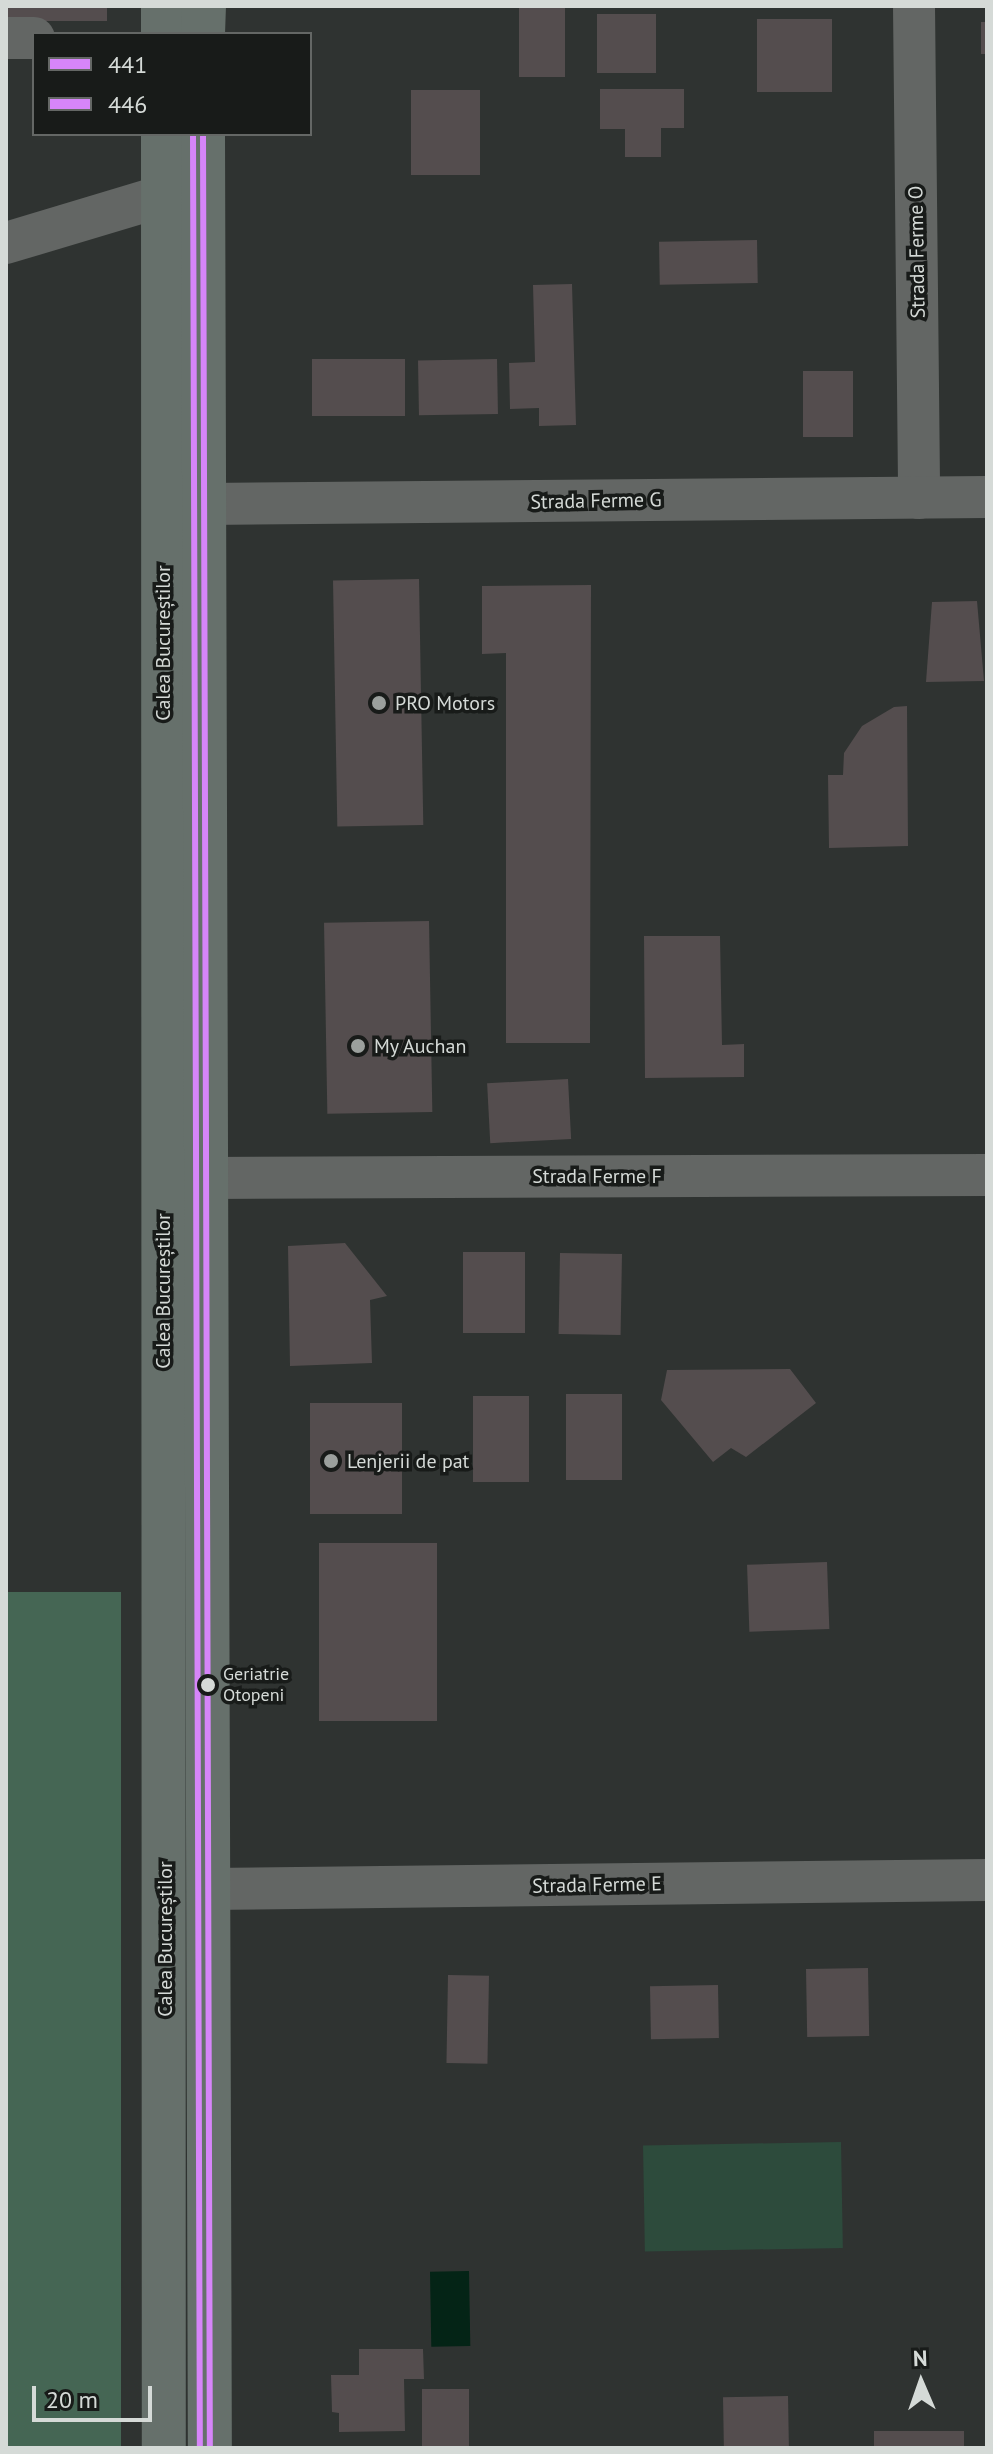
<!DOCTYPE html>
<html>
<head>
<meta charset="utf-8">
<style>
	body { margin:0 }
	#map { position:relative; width:993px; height:2454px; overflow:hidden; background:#2f3331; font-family:"PT Sans",sans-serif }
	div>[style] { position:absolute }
	.green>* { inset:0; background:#2d4b3c; transform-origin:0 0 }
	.forest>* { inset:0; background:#456654; transform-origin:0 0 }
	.water>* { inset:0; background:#042416; transform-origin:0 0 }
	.building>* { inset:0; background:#544d4e; transform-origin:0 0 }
	.minor>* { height:42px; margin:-21px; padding:0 21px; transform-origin:21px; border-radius:21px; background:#636664 }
	.trunk>* { height:44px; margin:-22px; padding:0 22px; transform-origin:22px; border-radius:22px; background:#66706b }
	.bus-1>* { height:6px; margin:-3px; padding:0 3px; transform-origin:3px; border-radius:3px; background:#d685f9 }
	.bus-2>* { height:6px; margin:-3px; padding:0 3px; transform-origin:3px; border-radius:3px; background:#d685f9 }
	.dots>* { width:22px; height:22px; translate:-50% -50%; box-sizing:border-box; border:4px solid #181b19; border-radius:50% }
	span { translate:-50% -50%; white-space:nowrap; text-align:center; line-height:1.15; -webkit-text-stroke:7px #181b19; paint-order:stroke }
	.bus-label { font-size:18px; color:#d5dad7 }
	.left { translate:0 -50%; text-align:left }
	.street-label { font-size:20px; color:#d5dad7 }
	.poi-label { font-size:20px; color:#d5dad7 }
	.frame { position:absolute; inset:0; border:8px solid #d5dad7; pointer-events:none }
	.legend { position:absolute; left:32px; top:32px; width:280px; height:104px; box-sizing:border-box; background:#181b19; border:2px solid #646765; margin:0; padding:10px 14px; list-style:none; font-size:24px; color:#d5dad7 }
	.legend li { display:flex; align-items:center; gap:16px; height:40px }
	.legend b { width:40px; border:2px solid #646765 }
	.north { position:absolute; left:881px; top:2342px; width:80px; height:80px; -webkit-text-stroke:6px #181b19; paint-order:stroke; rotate:358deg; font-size:22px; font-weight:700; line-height:32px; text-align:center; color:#d5dad7 }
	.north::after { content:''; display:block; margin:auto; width:28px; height:36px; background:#d5dad7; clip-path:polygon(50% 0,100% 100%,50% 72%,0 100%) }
	.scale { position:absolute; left:32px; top:2386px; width:120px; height:36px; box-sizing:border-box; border:4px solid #d5dad7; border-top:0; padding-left:10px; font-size:24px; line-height:28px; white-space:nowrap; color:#d5dad7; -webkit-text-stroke:6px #181b19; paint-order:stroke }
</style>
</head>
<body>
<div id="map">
	<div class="green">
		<div style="left:841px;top:2142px;width:106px;height:198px;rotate:89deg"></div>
	</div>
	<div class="forest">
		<div style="left:121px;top:1592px;width:856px;height:120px;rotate:90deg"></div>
	</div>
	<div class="water">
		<div style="left:469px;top:2271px;width:75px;height:39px;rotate:89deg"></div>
	</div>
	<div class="building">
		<div style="left:6px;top:6px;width:101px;height:15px"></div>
		<div style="left:519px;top:6px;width:46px;height:71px"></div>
		<div style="left:597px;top:14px;width:59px;height:59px"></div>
		<div style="left:832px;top:19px;width:73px;height:75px;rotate:90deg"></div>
		<div style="left:981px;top:22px;width:6px;height:32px"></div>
		<div style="clip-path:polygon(600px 89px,684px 89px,684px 128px,661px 128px,661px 157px,625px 157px,625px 129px,600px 129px)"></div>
		<div style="left:411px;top:90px;width:69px;height:85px"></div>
		<div style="left:757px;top:240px;width:43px;height:98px;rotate:89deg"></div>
		<div style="clip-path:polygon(572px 284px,576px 425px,539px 426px,539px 408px,510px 409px,509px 363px,535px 362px,533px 285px)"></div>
		<div style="left:405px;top:359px;width:57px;height:93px;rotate:90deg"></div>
		<div style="left:497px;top:359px;width:55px;height:79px;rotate:89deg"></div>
		<div style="left:803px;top:371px;width:50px;height:66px"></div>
		<div style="left:419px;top:579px;width:246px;height:86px;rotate:89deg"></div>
		<div style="clip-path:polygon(591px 585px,590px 1043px,506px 1043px,506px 653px,482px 654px,482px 586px)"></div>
		<div style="clip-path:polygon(977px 601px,984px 681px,926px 682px,932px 602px)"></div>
		<div style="clip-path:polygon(907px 706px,908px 846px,829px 848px,828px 775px,843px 775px,844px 753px,862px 726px,894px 707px)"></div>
		<div style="left:429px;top:921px;width:191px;height:105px;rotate:89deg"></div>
		<div style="clip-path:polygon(644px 936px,720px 936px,722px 1045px,744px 1044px,744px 1077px,645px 1078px)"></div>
		<div style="left:568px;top:1079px;width:60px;height:81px;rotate:87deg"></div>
		<div style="clip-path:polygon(345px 1243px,387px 1296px,370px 1300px,372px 1363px,290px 1366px,288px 1246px)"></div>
		<div style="left:463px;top:1252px;width:62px;height:81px"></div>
		<div style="left:560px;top:1253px;width:62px;height:81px;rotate:1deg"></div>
		<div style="clip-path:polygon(790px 1369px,816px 1403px,746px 1457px,731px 1448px,713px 1462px,661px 1400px,667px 1370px)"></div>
		<div style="left:566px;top:1394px;width:56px;height:86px"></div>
		<div style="left:473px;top:1396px;width:56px;height:86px"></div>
		<div style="left:402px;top:1403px;width:111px;height:92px;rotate:90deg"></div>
		<div style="left:437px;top:1543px;width:178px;height:118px;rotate:90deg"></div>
		<div style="left:827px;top:1562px;width:67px;height:80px;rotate:88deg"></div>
		<div style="left:868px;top:1968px;width:68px;height:62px;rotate:89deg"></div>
		<div style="left:448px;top:1975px;width:41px;height:88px;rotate:1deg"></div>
		<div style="left:718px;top:1985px;width:53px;height:68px;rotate:89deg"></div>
		<div style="clip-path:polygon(359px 2349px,423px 2349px,424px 2379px,404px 2379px,405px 2431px,339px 2432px,339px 2413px,332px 2412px,331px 2375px,359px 2375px)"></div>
		<div style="left:422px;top:2389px;width:47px;height:59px"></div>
		<div style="left:788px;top:2396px;width:52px;height:65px;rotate:89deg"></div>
		<div style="left:964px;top:2431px;width:17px;height:90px;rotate:90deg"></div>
	</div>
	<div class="minor">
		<div style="left:914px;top:6px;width:492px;rotate:89.4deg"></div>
		<div style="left:6px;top:38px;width:28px"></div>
		<div style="left:6px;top:243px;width:164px;rotate:-16.7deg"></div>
		<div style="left:206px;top:504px;width:781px;rotate:-0.51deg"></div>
		<div style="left:207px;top:1178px;width:780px;rotate:-0.22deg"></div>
		<div style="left:208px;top:1889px;width:779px;rotate:-0.66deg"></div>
	</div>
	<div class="trunk">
		<div style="left:163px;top:34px;width:28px;rotate:-90deg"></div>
		<div style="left:203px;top:34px;width:28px;rotate:-88deg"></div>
		<div style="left:163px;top:134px;width:2314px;rotate:89.98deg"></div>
		<div style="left:203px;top:134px;width:2314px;rotate:89.83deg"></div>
	</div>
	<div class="bus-1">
		<div style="left:203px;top:134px;width:2314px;rotate:89.83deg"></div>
	</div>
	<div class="bus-2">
		<div style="left:193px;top:134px;width:2314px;rotate:89.83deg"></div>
	</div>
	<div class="dots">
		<div style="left:379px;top:703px;background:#9ba09d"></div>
		<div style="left:358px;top:1046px;background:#9ba09d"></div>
		<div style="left:331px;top:1461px;background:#9ba09d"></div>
		<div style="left:208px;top:1685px;background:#d5dad7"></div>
	</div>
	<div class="bus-label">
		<span class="left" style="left:223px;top:1685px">Geriatrie<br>Otopeni</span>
	</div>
	<div class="street-label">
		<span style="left:917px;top:252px;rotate:-91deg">Strada Ferme O</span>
		<span style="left:596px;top:501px;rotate:-1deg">Strada Ferme G</span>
		<span style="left:163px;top:643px;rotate:-90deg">Calea Bucureștilor</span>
		<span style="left:597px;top:1176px">Strada Ferme F</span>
		<span style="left:163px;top:1291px;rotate:-90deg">Calea Bucureștilor</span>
		<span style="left:597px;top:1885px;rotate:-1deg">Strada Ferme E</span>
		<span style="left:165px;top:1939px;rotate:-90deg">Calea Bucureștilor</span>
	</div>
	<div class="poi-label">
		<span class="left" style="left:395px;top:703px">PRO Motors</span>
		<span class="left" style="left:374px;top:1046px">My Auchan</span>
		<span class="left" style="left:347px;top:1461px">Lenjerii de pat</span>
	</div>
	<div class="frame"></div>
	<ul class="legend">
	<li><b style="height:10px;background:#d685f9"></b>441</li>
	<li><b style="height:10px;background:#d685f9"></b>446</li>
	</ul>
	<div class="north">N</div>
	<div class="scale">20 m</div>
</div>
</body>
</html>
